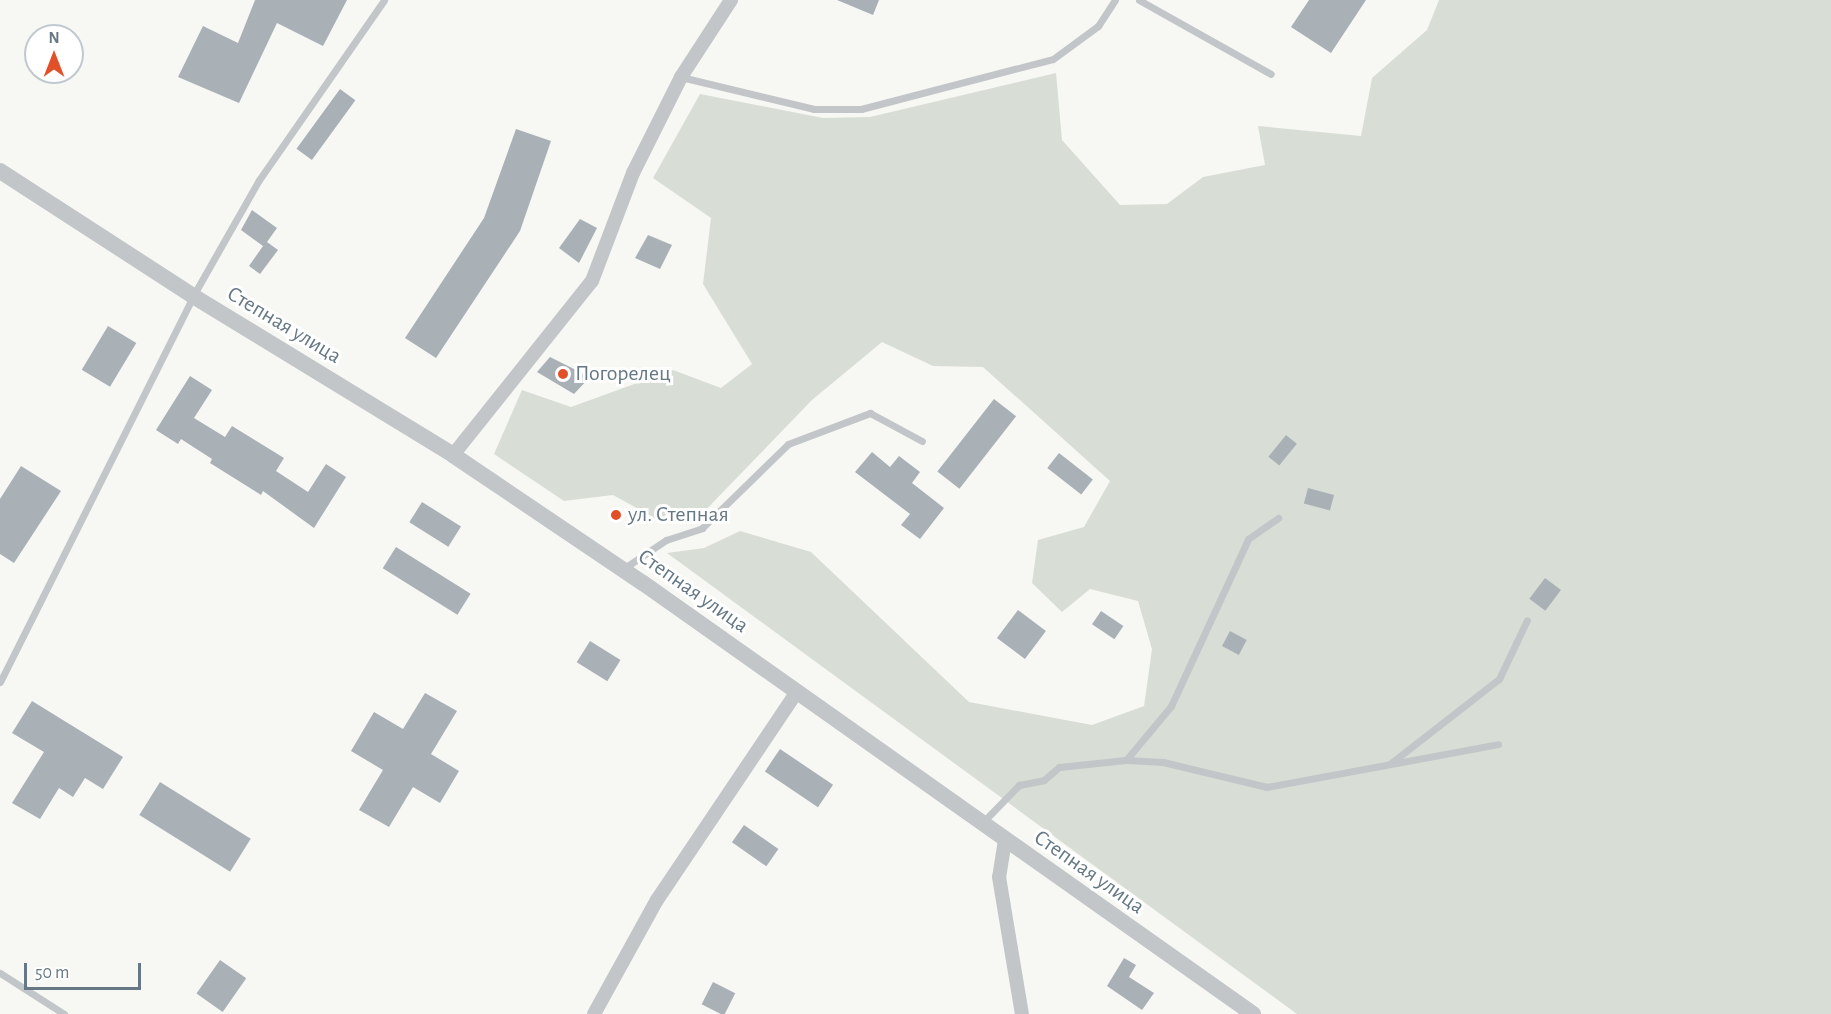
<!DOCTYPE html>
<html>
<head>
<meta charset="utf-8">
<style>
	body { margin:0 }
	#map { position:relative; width:1831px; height:1014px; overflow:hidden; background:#f7f7f4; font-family:"Alegreya Sans",sans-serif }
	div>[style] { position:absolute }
	.green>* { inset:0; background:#d8ded5 }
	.building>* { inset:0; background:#a9b1b7; transform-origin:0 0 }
	.service>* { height:7px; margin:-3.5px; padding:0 3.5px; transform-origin:3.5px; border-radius:3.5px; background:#c2c6c9 }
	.minor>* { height:14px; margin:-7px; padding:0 7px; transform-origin:7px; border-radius:7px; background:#c2c6c9 }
	.tertiary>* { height:16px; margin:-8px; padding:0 8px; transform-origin:8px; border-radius:8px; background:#c2c6c9 }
	.dots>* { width:16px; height:16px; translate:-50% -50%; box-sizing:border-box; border:3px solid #fff; border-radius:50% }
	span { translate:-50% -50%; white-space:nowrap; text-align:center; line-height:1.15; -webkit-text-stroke:6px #fff; paint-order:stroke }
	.street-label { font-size:22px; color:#667885 }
	.poi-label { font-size:22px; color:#667885 }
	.left { translate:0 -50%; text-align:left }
	.north { position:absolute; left:24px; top:24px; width:60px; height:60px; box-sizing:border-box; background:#fff; border:2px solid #c2c9ce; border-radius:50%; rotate:0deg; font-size:16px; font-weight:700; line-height:24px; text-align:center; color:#667885 }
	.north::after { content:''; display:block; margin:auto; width:21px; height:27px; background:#e15129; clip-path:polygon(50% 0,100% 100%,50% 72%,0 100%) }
	.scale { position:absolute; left:24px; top:963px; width:117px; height:27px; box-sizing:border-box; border:3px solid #667885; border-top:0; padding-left:8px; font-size:18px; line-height:21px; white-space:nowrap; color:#667885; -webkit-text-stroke:4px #fff; paint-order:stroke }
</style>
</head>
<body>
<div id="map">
	<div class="green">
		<div style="clip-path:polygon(1439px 0,1831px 0,1831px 1014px,1297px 1014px,667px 553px,704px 548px,740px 531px,811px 552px,969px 702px,1092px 725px,1144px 706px,1152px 649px,1138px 601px,1090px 589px,1062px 612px,1032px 583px,1038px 540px,1084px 527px,1110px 481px,983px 367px,933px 366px,882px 342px,812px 400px,696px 520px,664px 523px,613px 495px,564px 501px,494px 454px,522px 390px,571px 407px,673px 370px,721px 388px,752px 364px,703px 284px,711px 218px,653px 178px,700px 94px,823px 118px,870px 117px,1056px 73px,1062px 140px,1120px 205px,1167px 204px,1203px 177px,1265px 165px,1258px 126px,1361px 136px,1372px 78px,1427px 30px)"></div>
	</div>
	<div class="building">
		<div style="clip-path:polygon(255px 0,347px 0,323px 46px,277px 23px,239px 103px,178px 77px,203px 26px,238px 43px)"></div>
		<div style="clip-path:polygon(837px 0,879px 0,873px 15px)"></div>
		<div style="clip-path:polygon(1309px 0,1366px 0,1331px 53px,1291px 27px)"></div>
		<div style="left:340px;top:89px;width:19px;height:74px;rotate:36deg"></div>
		<div style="clip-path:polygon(516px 129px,551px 141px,520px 231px,436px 358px,405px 338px,484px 218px)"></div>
		<div style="clip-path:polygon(252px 210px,277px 228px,267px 242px,278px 250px,260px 274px,249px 266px,263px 246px,241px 230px)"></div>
		<div style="clip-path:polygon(580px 219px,597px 228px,579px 263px,559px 248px)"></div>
		<div style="clip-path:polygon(648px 235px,672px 245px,660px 269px,635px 258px)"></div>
		<div style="left:108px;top:326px;width:33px;height:51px;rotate:31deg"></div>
		<div style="clip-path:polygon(550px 357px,590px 377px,574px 394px,537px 372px)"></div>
		<div style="clip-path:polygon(190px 376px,212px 390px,194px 418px,225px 437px,232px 426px,284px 458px,276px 471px,308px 492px,326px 464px,346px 477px,314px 528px,263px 491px,261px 495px,210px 463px,212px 459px,181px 439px,178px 444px,156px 430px)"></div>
		<div style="left:994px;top:399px;width:28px;height:92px;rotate:38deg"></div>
		<div style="left:1286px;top:435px;width:14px;height:28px;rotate:39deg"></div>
		<div style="clip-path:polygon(872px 452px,890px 467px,899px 456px,920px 472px,912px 483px,944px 508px,920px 539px,901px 525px,910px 514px,855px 472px)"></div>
		<div style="left:1059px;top:453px;width:43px;height:19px;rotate:38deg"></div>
		<div style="clip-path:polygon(21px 466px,61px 491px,14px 563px,0 554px,0 499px)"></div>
		<div style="left:1308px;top:488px;width:27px;height:16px;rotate:15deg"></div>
		<div style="left:422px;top:502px;width:46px;height:24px;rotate:32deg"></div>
		<div style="left:396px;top:547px;width:88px;height:25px;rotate:32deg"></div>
		<div style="left:1545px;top:578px;width:20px;height:26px;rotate:37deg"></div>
		<div style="left:1018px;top:610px;width:35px;height:35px;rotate:37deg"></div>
		<div style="left:1101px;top:611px;width:27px;height:16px;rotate:34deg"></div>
		<div style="left:1230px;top:631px;width:19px;height:17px;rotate:28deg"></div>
		<div style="left:590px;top:641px;width:36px;height:25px;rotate:32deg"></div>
		<div style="clip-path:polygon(425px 693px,457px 711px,431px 754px,459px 771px,440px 803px,413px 787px,389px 827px,359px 810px,383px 770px,351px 751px,374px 712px,403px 729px)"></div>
		<div style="clip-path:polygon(32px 701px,123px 757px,103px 789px,85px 778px,73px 797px,59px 788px,40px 819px,12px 803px,44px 752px,12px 733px)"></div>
		<div style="left:780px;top:749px;width:64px;height:27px;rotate:34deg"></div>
		<div style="left:160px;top:782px;width:107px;height:39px;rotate:32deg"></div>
		<div style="left:744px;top:825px;width:42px;height:21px;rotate:35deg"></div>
		<div style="clip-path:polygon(1124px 958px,1136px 965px,1129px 977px,1154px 993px,1142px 1010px,1107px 986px)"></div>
		<div style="left:220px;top:960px;width:32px;height:41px;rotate:35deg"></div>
		<div style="left:713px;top:982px;width:25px;height:25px;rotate:27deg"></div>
	</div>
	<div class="service">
		<div style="left:1139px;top:0;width:151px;rotate:29.3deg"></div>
		<div style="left:681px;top:77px;width:137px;rotate:13.5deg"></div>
		<div style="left:814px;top:109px;width:47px"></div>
		<div style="left:861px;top:109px;width:198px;rotate:-14.6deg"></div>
		<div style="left:1053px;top:59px;width:56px;rotate:-36.3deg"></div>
		<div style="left:1098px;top:26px;width:31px;rotate:-57deg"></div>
		<div style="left:623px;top:569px;width:52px;rotate:-34deg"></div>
		<div style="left:666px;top:540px;width:38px;rotate:-18deg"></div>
		<div style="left:702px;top:528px;width:120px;rotate:-44.3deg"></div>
		<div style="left:788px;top:444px;width:88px;rotate:-20.7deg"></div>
		<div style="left:870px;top:413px;width:59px;rotate:28.3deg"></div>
		<div style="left:0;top:682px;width:432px;rotate:-63.4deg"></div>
		<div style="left:193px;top:296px;width:133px;rotate:-60.4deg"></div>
		<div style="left:259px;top:180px;width:219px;rotate:-55.2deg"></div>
		<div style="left:1126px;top:760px;width:37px;rotate:3deg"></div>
		<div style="left:1163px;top:762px;width:107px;rotate:13.5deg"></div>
		<div style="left:1267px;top:787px;width:235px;rotate:-10.5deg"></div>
		<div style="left:1391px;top:763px;width:137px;rotate:-37.9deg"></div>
		<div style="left:1499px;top:679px;width:65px;rotate:-64.6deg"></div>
		<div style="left:983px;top:822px;width:52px;rotate:-45.8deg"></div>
		<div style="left:1019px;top:785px;width:25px;rotate:-11deg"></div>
		<div style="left:1044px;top:780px;width:20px;rotate:-41deg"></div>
		<div style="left:1059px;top:767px;width:67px;rotate:-6deg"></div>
		<div style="left:1126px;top:760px;width:70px;rotate:-50.2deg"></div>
		<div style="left:1171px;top:706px;width:184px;rotate:-65.2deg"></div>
		<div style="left:1248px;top:539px;width:37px;rotate:-35deg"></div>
		<div style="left:0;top:973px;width:76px;rotate:32.6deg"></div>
	</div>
	<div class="minor">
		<div style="left:453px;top:455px;width:223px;rotate:-51.4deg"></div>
		<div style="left:592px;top:281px;width:116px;rotate:-69.2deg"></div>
		<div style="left:633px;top:173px;width:107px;rotate:-63.4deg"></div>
		<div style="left:681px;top:77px;width:92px;rotate:-57deg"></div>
		<div style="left:1005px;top:840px;width:37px;rotate:99deg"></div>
		<div style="left:999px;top:877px;width:139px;rotate:80.5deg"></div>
		<div style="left:594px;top:1014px;width:130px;rotate:-61.1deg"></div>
		<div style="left:657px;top:900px;width:251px;rotate:-56.1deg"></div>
	</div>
	<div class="tertiary">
		<div style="left:0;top:171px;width:230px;rotate:32.9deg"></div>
		<div style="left:193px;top:296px;width:305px;rotate:31.4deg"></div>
		<div style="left:453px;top:455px;width:229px;rotate:34deg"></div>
		<div style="left:643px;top:583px;width:747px;rotate:35.24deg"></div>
	</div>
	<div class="dots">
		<div style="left:563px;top:374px;background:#e15129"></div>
		<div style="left:616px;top:515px;background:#e15129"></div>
	</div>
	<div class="street-label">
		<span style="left:284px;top:325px;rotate:31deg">Степная улица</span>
		<span style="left:693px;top:591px;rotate:35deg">Степная улица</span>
		<span style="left:1089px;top:872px;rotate:35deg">Степная улица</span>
	</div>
	<div class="poi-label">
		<span class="left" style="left:575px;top:374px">Погорелец</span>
		<span class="left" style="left:628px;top:515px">ул. Степная</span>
	</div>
	<div class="north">N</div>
	<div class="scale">50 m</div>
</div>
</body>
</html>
